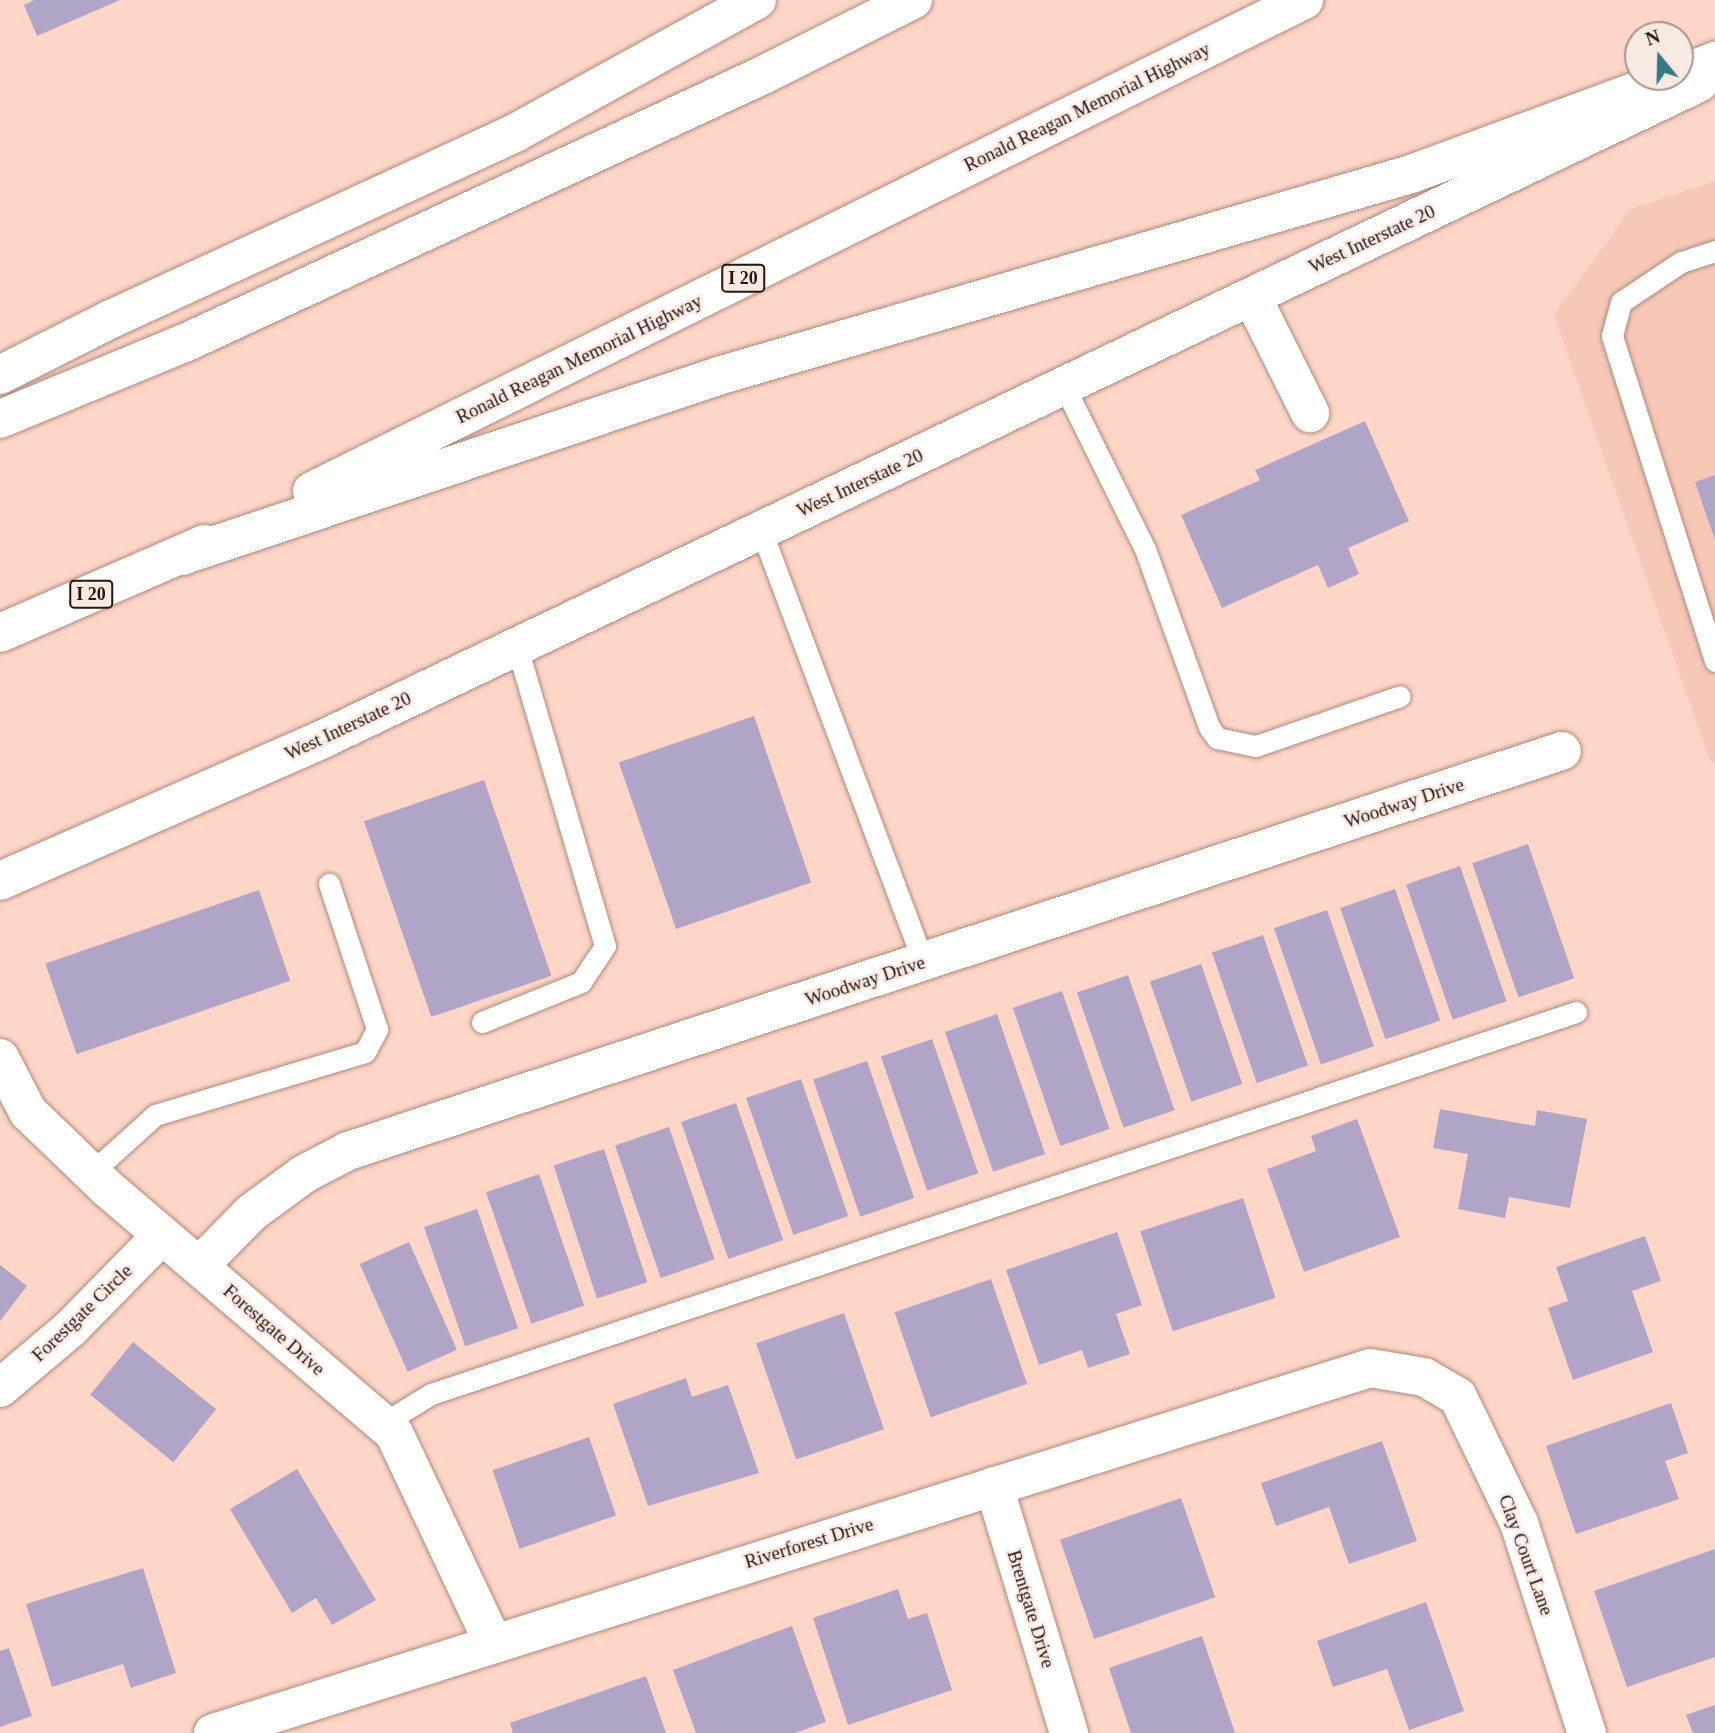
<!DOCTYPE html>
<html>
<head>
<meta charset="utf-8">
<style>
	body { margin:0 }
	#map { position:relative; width:1715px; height:1733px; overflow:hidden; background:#fed6c7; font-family:"Times New Roman",serif }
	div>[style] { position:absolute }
	.built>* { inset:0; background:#f8c8b7 }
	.building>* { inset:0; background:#b0a5c7; transform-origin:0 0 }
	.roads { filter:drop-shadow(0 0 2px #af8a7c) drop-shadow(0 0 2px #af8a7c) }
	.lane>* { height:21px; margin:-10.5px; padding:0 10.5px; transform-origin:10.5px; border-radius:10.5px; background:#fff }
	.street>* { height:38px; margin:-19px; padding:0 19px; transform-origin:19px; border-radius:19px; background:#fff }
	.secondary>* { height:38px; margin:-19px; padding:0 19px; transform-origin:19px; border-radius:19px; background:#fff }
	.highway>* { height:38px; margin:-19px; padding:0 19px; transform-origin:19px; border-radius:19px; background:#fff }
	span { translate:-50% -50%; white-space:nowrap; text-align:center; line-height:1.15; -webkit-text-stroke:5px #f9e9e3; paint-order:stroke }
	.shield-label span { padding:2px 5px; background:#f9e9e3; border:2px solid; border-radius:5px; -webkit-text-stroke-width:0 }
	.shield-label { font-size:18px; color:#241611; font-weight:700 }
	.street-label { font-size:19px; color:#241611 }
	.north { position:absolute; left:1624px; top:21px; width:70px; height:70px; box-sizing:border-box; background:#f9e9e3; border:2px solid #a4958f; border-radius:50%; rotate:341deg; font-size:19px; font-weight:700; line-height:28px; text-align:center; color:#241611 }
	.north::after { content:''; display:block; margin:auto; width:24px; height:32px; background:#357988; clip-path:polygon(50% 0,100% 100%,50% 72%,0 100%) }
</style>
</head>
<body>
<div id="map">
	<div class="built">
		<div style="clip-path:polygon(1715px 181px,1715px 763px,1710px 761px,1554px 315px,1631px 209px)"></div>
	</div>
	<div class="building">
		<div style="clip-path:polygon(34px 0,120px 0,37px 36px,24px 5px)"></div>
		<div style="clip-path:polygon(1365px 421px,1409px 521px,1348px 548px,1359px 574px,1328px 588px,1318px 565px,1222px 608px,1181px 515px,1260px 480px,1255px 470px)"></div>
		<div style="clip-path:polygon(1715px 475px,1715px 540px,1695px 482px)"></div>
		<div style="left:754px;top:716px;width:176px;height:143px;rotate:71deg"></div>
		<div style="left:484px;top:780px;width:207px;height:127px;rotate:71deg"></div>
		<div style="left:1528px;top:844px;width:142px;height:59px;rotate:71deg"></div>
		<div style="left:1460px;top:866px;width:143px;height:57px;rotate:71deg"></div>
		<div style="left:1395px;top:889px;width:139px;height:58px;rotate:71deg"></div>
		<div style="left:259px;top:890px;width:96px;height:226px;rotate:71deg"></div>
		<div style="left:1327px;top:910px;width:144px;height:56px;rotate:71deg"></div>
		<div style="left:1263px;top:935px;width:138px;height:54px;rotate:71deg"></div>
		<div style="left:1201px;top:964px;width:127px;height:54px;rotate:71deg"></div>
		<div style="left:1128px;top:975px;width:143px;height:54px;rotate:71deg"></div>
		<div style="left:1062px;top:991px;width:146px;height:52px;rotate:71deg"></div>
		<div style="left:997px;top:1014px;width:148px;height:55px;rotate:71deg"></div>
		<div style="left:932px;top:1039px;width:142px;height:54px;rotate:71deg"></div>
		<div style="left:867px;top:1061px;width:145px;height:57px;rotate:71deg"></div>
		<div style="left:801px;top:1079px;width:145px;height:58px;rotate:71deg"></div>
		<div style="left:736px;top:1103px;width:145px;height:58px;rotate:71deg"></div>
		<div style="clip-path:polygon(1440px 1109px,1535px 1126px,1537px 1110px,1587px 1119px,1570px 1208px,1509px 1197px,1505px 1218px,1458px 1209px,1468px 1154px,1433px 1148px)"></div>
		<div style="clip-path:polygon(1357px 1119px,1400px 1237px,1304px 1272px,1267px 1169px,1316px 1151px,1311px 1136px)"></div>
		<div style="left:669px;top:1127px;width:140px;height:57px;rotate:71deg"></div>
		<div style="left:604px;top:1149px;width:140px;height:53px;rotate:72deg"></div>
		<div style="left:539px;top:1174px;width:139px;height:56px;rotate:71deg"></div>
		<div style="left:1243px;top:1198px;width:105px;height:108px;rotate:72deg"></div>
		<div style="left:477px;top:1209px;width:126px;height:56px;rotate:71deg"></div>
		<div style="clip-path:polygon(1117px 1232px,1142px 1305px,1116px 1314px,1130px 1354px,1088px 1368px,1082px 1350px,1039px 1365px,1006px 1270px)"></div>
		<div style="clip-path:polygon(1645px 1236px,1661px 1281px,1632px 1291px,1653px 1352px,1573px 1380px,1548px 1308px,1568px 1301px,1556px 1267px)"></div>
		<div style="left:409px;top:1242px;width:118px;height:54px;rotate:66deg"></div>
		<div style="clip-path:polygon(0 1265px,27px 1286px,0 1321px)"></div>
		<div style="left:991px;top:1279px;width:111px;height:102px;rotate:71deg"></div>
		<div style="left:844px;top:1313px;width:123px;height:93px;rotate:71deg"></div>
		<div style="left:133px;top:1342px;width:107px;height:68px;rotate:39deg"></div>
		<div style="clip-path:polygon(686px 1378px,692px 1397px,728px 1385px,759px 1473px,648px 1506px,613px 1404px)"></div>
		<div style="clip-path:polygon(1671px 1403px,1688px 1453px,1665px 1461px,1679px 1499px,1576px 1534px,1546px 1446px)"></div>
		<div style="left:589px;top:1437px;width:83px;height:102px;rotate:71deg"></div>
		<div style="clip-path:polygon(1382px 1441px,1417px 1541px,1349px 1564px,1329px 1507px,1276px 1526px,1261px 1483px)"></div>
		<div style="clip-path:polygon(297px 1469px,376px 1600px,332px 1625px,316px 1598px,292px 1613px,230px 1509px)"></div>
		<div style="left:1181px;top:1498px;width:105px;height:128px;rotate:71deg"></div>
		<div style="clip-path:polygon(1715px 1549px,1715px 1657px,1627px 1687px,1594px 1591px)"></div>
		<div style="clip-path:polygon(143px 1568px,176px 1673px,131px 1688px,123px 1664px,52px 1687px,26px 1604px)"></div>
		<div style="clip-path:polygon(898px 1589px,908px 1619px,927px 1613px,952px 1690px,848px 1725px,813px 1618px)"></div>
		<div style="clip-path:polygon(1426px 1602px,1464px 1711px,1409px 1730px,1387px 1669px,1333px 1687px,1317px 1641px)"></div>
		<div style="clip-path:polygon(792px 1626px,826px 1722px,795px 1733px,696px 1733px,673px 1670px)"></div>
		<div style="clip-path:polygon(1202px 1636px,1235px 1733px,1131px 1733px,1109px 1668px)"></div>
		<div style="clip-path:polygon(9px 1648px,32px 1716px,0 1727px,0 1651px)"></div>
		<div style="clip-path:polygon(646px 1676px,666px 1733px,513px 1733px,510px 1723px)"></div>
		<div style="clip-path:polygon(1715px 1705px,1715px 1733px,1693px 1733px,1686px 1715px)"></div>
	</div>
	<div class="roads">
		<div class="lane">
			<div style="left:1715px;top:251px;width:36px;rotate:162deg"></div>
			<div style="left:1681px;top:262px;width:72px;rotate:146.3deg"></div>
			<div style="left:1621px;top:302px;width:35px;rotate:105deg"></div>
			<div style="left:1612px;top:336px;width:341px;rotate:72.4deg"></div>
			<div style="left:1064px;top:386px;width:182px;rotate:63.6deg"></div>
			<div style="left:1145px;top:549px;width:189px;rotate:70.2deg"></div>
			<div style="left:1209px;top:727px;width:14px;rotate:54deg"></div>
			<div style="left:1217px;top:738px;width:40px;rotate:12deg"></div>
			<div style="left:1256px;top:746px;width:152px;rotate:-19.1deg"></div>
			<div style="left:761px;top:530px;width:461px;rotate:69.4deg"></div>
			<div style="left:482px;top:1022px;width:107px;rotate:-22deg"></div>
			<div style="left:581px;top:982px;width:43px;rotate:-56.3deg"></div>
			<div style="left:605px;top:946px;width:312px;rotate:-106.4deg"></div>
			<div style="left:92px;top:1172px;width:85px;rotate:-42.1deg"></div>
			<div style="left:155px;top:1115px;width:219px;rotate:-16.7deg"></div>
			<div style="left:365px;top:1052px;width:26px;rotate:-62deg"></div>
			<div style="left:377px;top:1029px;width:153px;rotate:-108.3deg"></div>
			<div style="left:382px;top:1424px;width:57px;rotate:-31.5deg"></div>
			<div style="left:431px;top:1394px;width:1207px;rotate:-18.45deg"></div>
		</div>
		<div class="street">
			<div style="left:0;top:1058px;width:61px;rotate:62.6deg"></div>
			<div style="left:28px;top:1112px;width:110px;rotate:43.9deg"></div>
			<div style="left:107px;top:1188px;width:377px;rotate:40.5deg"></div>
			<div style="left:394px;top:1433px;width:231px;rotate:64.7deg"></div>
			<div style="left:199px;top:1266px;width:74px;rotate:-45.5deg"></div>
			<div style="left:251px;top:1213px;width:66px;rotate:-36.3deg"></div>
			<div style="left:304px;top:1174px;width:50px;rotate:-27.6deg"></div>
			<div style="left:348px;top:1151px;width:1278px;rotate:-18.24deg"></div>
			<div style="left:0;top:1388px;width:93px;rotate:-40.2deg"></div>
			<div style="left:71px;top:1328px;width:130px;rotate:-45.6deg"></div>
			<div style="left:994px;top:1486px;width:258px;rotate:73.1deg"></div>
			<div style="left:213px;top:1733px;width:1213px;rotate:-17.51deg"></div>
			<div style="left:1370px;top:1368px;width:55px;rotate:9.5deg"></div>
			<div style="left:1424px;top:1377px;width:39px;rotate:30deg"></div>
			<div style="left:1458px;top:1397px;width:140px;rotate:64.2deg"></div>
			<div style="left:1519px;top:1523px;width:221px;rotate:72.1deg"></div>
		</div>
		<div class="secondary">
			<div style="left:1252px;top:297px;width:130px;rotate:63.4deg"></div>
			<div style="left:0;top:881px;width:353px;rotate:-23.7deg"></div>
			<div style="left:323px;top:739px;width:1524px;rotate:-25.49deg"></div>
		</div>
		<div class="highway">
			<div style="left:1680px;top:75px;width:38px;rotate:-22deg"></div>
			<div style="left:0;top:375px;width:124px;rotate:-26.8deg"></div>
			<div style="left:111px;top:319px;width:445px;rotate:-24.7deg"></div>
			<div style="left:515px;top:133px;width:276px;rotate:-28.8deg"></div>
			<div style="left:0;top:419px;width:202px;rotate:-22.4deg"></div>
			<div style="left:187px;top:342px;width:633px;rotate:-24.86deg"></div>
			<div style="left:761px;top:76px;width:170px;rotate:-26.6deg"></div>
			<div style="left:312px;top:491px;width:1107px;rotate:-26.33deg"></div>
			<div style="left:182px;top:556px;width:565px;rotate:-18.56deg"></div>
			<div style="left:718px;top:376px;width:722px;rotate:-16.25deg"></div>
			<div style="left:1411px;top:174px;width:281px;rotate:-20.2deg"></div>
			<div style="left:0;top:633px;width:223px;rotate:-23.5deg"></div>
		</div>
	</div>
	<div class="shield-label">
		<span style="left:743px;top:278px">I 20</span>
		<span style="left:91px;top:594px">I 20</span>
	</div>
	<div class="street-label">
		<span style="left:1087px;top:107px;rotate:-26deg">Ronald Reagan Memorial Highway</span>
		<span style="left:1372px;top:239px;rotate:-25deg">West Interstate 20</span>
		<span style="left:579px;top:359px;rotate:-26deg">Ronald Reagan Memorial Highway</span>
		<span style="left:860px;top:483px;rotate:-25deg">West Interstate 20</span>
		<span style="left:348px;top:726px;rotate:-25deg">West Interstate 20</span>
		<span style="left:1404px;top:803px;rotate:-18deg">Woodway Drive</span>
		<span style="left:865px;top:981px;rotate:-18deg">Woodway Drive</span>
		<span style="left:82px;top:1313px;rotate:-44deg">Forestgate Circle</span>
		<span style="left:274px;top:1330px;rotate:41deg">Forestgate Drive</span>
		<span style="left:809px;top:1543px;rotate:-17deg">Riverforest Drive</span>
		<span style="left:1526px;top:1555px;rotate:70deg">Clay Court Lane</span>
		<span style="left:1031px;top:1609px;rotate:73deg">Brentgate Drive</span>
	</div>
	<div class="north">N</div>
</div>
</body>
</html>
